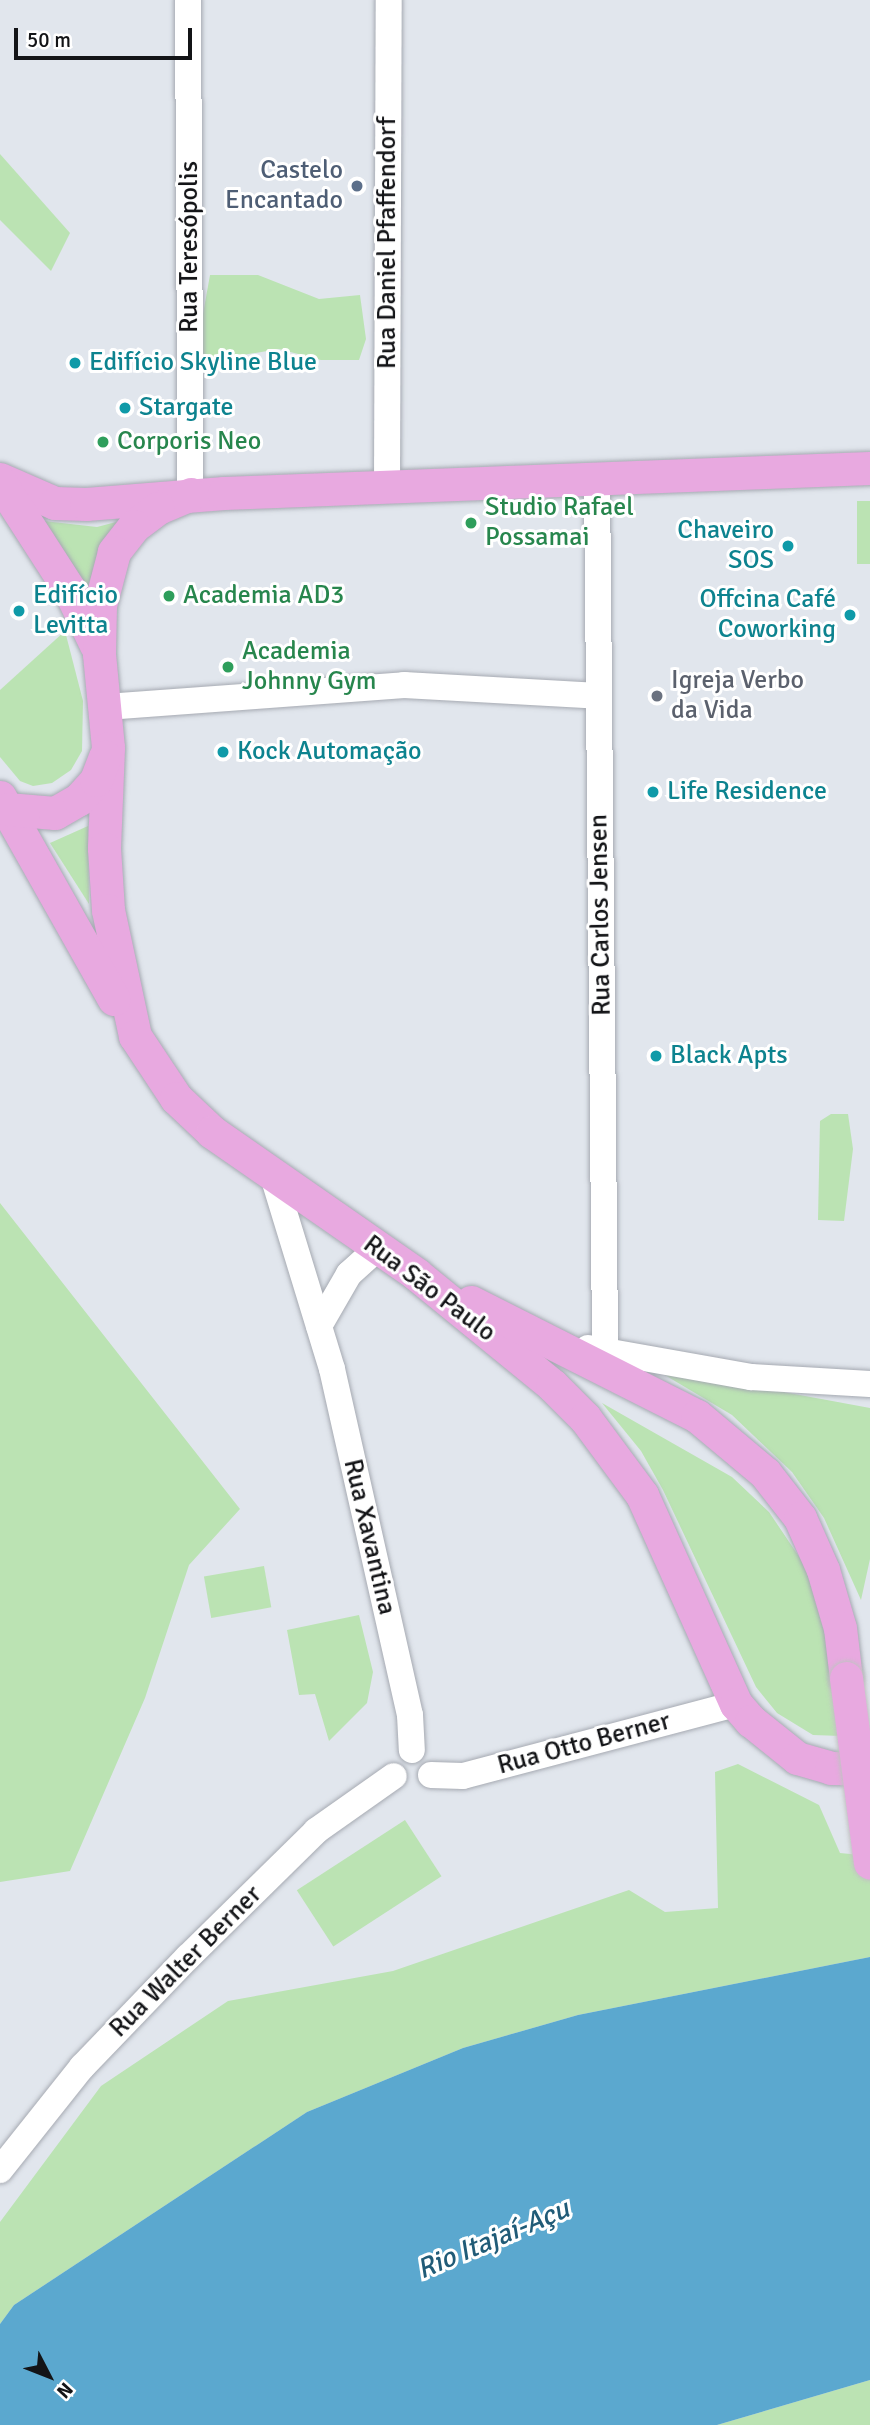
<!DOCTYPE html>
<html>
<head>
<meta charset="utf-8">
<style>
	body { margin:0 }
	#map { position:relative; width:870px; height:2425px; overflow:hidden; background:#e1e6ed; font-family:Signika,sans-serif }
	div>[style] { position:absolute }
	.green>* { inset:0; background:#bbe3b3; transform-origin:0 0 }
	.water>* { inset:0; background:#5ba8cf }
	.roads { filter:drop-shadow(0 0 2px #a6aab2) drop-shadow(0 0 2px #a6aab2) }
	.minor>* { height:26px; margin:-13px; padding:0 13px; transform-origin:13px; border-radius:13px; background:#fff }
	.major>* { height:33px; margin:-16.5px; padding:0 16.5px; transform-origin:16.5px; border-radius:16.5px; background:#e8a9e0 }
	.bridges { filter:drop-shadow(0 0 2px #c2c2c3) drop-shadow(0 0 2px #c2c2c3) }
	.major-bridge>* { height:33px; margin:-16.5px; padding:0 16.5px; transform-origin:16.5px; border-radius:16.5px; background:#e8a9e0 }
	.dots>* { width:19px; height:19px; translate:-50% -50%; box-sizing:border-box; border:4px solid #fff; border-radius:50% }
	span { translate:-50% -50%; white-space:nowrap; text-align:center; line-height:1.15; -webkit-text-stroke:6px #fff; paint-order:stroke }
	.service-label { font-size:26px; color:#4e5e75 }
	.right { translate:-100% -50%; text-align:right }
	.street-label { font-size:26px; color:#131417 }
	.culture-label { font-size:26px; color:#0d838f }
	.left { translate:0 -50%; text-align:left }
	.leisure-label { font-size:26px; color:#27864d }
	.worship-label { font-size:26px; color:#5b616d }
	.water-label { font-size:28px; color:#205b77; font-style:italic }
	.north { position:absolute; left:14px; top:2341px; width:70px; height:70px; -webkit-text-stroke:5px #fff; paint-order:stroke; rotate:132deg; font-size:19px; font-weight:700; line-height:28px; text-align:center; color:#131417 }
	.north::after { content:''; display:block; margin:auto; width:24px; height:32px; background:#131417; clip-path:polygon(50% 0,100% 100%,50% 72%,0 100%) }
	.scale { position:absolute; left:14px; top:28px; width:178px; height:32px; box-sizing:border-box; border:4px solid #131417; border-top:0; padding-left:9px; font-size:21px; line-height:24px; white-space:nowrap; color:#131417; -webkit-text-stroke:5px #fff; paint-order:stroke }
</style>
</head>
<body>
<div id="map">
	<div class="green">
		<div style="clip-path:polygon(0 154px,70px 233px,51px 271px,0 220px)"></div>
		<div style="clip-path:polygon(210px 275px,258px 275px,319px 299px,360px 295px,366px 339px,359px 360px,321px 360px,279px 349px,219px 359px,202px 353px,201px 325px)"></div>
		<div style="left:857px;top:501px;width:13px;height:63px"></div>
		<div style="clip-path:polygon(44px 521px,97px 527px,120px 521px,87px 605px)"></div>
		<div style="clip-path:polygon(65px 631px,83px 701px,82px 751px,71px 770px,52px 783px,33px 786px,20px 781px,0 757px,0 690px)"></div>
		<div style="clip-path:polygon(88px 826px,89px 904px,50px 843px)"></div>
		<div style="clip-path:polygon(831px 1114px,848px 1114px,853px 1149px,844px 1221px,818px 1220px,820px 1121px)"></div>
		<div style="clip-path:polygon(0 1203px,240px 1509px,189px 1565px,145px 1698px,70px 1871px,0 1882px)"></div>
		<div style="clip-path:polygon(653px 1368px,870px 1408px,870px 1559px,861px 1600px,824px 1518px,792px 1472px,732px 1415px)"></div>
		<div style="clip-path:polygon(602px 1403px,732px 1477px,769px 1512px,810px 1573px,830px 1637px,842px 1736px,813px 1735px,777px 1713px,756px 1687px,663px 1490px,641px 1451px)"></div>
		<div style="left:264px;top:1566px;width:42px;height:61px;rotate:80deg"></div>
		<div style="clip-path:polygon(359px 1615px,373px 1672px,367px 1703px,329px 1741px,315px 1694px,299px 1695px,287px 1630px)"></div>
		<div style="clip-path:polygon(738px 1764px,819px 1805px,840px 1853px,870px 1856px,870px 1957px,578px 2015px,463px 2048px,307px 2112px,14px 2305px,0 2324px,0 2222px,101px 2086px,228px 2001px,393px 1971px,629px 1890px,665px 1912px,718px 1908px,715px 1772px)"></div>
		<div style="left:405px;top:1820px;width:67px;height:129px;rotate:57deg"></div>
		<div style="clip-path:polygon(870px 2380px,870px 2425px,717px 2425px)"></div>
	</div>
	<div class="water">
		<div style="clip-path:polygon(870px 1957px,870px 2380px,717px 2425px,0 2425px,0 2324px,14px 2305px,307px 2112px,463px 2048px,578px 2015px)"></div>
	</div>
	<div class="roads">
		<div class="minor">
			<div style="left:188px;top:0;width:494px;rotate:89.7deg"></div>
			<div style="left:597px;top:478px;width:873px;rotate:89.47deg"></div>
			<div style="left:387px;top:486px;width:486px;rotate:-89.8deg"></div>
			<div style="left:106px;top:707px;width:299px;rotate:-4.2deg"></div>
			<div style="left:404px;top:685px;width:195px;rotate:3.2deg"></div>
			<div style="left:273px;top:1176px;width:202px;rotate:73deg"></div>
			<div style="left:332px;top:1369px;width:355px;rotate:77.3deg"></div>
			<div style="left:410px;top:1715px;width:35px;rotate:87deg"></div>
			<div style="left:319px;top:1326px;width:60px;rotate:-60deg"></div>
			<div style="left:349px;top:1274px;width:39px;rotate:-42deg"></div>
			<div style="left:588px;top:1348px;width:166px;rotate:10.1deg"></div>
			<div style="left:751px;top:1377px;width:119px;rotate:3.4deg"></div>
			<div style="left:431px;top:1775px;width:32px;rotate:2deg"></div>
			<div style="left:463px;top:1776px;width:282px;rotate:-14.8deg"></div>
			<div style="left:0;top:2170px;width:132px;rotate:-51.5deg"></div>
			<div style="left:82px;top:2067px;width:153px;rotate:-46.1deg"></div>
			<div style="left:188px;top:1957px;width:180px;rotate:-44.5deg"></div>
			<div style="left:316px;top:1831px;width:95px;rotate:-35.2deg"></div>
		</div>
		<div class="major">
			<div style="left:0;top:479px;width:60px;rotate:23.6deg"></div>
			<div style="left:55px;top:503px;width:31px;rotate:2deg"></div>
			<div style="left:86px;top:504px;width:138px;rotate:-4.6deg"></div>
			<div style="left:224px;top:493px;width:646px;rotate:-2.22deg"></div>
			<div style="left:0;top:482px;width:127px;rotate:57.2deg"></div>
			<div style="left:69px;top:589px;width:62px;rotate:64.3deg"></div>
			<div style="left:191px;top:494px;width:36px;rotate:157deg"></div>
			<div style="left:158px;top:508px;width:30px;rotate:143deg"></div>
			<div style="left:134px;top:526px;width:33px;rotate:128deg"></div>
			<div style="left:114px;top:552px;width:55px;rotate:104.8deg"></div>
			<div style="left:100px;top:605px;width:49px;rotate:91.2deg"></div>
			<div style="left:99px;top:654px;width:94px;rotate:84.5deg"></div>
			<div style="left:108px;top:748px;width:100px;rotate:92.3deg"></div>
			<div style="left:104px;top:848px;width:62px;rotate:86.3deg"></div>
			<div style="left:108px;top:910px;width:129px;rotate:77.9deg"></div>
			<div style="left:135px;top:1036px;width:74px;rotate:56.5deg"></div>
			<div style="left:176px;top:1098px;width:50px;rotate:43.4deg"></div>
			<div style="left:212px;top:1132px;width:249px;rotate:34.8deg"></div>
			<div style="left:416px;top:1274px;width:176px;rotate:39.2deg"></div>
			<div style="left:552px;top:1385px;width:47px;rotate:45deg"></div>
			<div style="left:585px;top:1418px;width:96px;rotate:53.5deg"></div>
			<div style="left:642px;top:1495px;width:229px;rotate:65.8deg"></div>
			<div style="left:736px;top:1704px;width:23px;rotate:49deg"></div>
			<div style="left:751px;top:1721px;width:59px;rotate:38.8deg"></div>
			<div style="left:797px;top:1758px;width:35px;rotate:16deg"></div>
			<div style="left:831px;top:1768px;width:39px;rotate:1deg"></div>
			<div style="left:0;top:797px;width:232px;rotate:60.6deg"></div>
			<div style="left:7px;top:809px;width:48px;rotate:4.8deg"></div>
			<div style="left:55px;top:813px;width:28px;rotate:-30deg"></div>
			<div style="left:79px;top:799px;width:25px;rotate:-48deg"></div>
			<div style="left:96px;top:780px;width:25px;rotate:-69deg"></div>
			<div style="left:471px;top:1302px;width:253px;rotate:26.8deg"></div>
			<div style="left:697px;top:1416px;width:89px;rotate:40deg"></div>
			<div style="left:765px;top:1473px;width:57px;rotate:52.1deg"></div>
			<div style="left:800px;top:1518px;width:57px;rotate:66.1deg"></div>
			<div style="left:823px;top:1570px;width:60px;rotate:73.7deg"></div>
			<div style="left:840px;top:1628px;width:50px;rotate:83.2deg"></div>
		</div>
	</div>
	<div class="bridges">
		<div class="major-bridge">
			<div style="left:846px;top:1678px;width:186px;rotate:82.6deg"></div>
		</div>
	</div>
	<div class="dots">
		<div style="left:357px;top:186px;background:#5c6f8a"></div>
		<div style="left:75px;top:363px;background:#0f9aa8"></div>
		<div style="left:125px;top:408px;background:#0f9aa8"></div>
		<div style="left:103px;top:442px;background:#2e9e5b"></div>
		<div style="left:471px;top:523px;background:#2e9e5b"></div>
		<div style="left:788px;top:546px;background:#0f9aa8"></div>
		<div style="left:169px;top:596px;background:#2e9e5b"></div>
		<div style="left:19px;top:611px;background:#0f9aa8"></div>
		<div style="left:850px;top:615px;background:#0f9aa8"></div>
		<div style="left:228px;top:667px;background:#2e9e5b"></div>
		<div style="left:657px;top:696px;background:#6b7280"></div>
		<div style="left:223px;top:752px;background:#0f9aa8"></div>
		<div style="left:653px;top:792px;background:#0f9aa8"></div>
		<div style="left:656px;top:1056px;background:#0f9aa8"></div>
	</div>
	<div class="service-label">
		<span class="right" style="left:343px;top:186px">Castelo<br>Encantado</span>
	</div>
	<div class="street-label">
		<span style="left:388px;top:243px;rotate:-90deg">Rua Daniel Pfaffendorf</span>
		<span style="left:190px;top:247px;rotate:-90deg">Rua Teresópolis</span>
		<span style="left:601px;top:915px;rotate:-91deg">Rua Carlos Jensen</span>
		<span style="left:429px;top:1289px;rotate:37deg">Rua São Paulo</span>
		<span style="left:369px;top:1537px;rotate:77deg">Rua Xavantina</span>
		<span style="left:584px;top:1744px;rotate:-15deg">Rua Otto Berner</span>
		<span style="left:186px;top:1962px;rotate:-45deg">Rua Walter Berner</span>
	</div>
	<div class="culture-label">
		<span class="left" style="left:89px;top:363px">Edifício Skyline Blue</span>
		<span class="left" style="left:139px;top:408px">Stargate</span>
		<span class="right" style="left:774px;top:546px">Chaveiro<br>SOS</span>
		<span class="left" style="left:33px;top:611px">Edifício<br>Levitta</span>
		<span class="right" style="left:836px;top:615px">Offcina Café<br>Coworking</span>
		<span class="left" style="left:237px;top:752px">Kock Automação</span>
		<span class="left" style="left:667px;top:792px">Life Residence</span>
		<span class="left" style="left:670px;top:1056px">Black Apts</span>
	</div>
	<div class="leisure-label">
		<span class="left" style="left:117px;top:442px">Corporis Neo</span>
		<span class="left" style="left:485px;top:523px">Studio Rafael<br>Possamai</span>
		<span class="left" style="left:183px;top:596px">Academia AD3</span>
		<span class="left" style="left:242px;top:667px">Academia<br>Johnny Gym</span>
	</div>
	<div class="worship-label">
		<span class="left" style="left:671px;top:696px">Igreja Verbo<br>da Vida</span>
	</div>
	<div class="water-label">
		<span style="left:493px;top:2239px;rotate:-23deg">Rio Itajaí-Açu</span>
	</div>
	<div class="north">N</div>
	<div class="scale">50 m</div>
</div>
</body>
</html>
